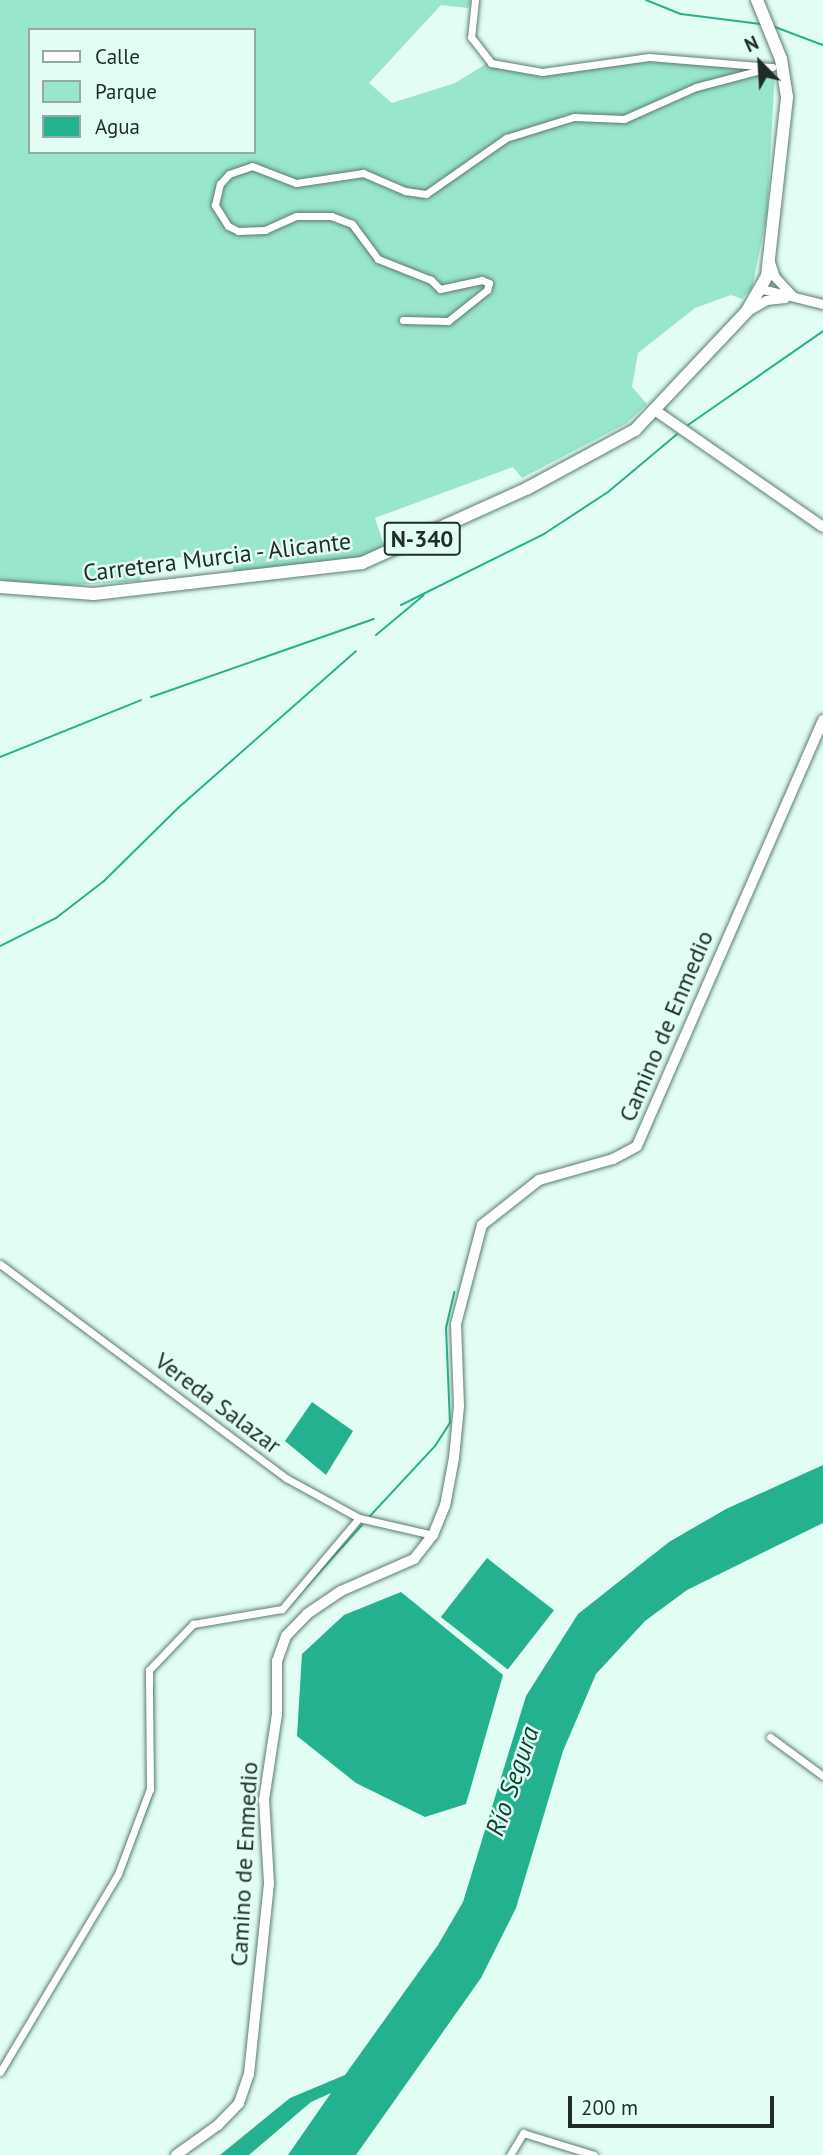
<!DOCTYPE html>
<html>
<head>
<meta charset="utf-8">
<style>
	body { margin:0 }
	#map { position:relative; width:823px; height:2155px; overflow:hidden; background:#e2fef4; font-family:"PT Sans",sans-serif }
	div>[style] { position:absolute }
	.green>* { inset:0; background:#98e6cc }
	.water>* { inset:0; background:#23b190; transform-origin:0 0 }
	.stream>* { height:2px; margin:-1px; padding:0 1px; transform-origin:1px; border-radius:1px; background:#23b190 }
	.roads { filter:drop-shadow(0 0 2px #5c7b71) drop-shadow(0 0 2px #5c7b71) }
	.minor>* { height:7px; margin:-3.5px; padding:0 3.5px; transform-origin:3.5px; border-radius:3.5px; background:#fff }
	.tertiary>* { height:9px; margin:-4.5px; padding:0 4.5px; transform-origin:4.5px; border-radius:4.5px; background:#fff }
	.secondary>* { height:10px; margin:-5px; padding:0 5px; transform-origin:5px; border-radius:5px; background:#fff }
	.trunk>* { height:12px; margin:-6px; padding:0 6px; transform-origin:6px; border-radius:6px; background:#fff }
	span { translate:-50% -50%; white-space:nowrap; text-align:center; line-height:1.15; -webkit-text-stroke:5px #e2fef4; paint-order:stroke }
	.shield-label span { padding:2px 5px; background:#e2fef4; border:2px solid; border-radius:5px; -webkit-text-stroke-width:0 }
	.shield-label { font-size:23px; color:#1f2c27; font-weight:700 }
	.street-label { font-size:24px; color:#1f2c27 }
	.water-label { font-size:26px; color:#094335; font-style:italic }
	.legend { position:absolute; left:28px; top:28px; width:228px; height:126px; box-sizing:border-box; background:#e2fef4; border:2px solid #94aaa2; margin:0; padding:9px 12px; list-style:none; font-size:21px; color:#1f2c27 }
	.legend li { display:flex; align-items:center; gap:14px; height:35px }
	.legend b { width:35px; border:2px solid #94aaa2 }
	.north { position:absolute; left:725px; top:28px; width:70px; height:70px; -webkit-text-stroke:5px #e2fef4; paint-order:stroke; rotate:336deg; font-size:19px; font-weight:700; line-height:28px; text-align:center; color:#1f2c27 }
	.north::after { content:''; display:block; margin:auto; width:24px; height:32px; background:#1f2c27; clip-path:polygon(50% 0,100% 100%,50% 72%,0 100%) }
	.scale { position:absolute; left:568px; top:2096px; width:206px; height:32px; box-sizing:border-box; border:4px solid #1f2c27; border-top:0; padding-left:9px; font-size:21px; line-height:24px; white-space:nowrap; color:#1f2c27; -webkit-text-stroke:5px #e2fef4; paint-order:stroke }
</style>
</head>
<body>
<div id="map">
	<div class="green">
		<div style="clip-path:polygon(evenodd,0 0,471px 0,468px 8px,441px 5px,369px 83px,392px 103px,455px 83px,486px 64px,541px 76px,638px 60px,775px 71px,767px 215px,752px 288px,742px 299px,731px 295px,695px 308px,638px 353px,632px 387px,647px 404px,627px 423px,522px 478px,513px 467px,375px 518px,385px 548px,364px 557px,234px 572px,229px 548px,139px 565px,141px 581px,40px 587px,0 580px,0 0,30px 30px,254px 30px,254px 152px,30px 152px,30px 30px)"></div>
	</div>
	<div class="water">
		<div style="clip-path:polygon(312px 1402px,353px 1431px,326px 1475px,285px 1441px)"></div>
		<div style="clip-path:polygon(823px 1465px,823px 1523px,687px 1590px,645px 1621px,596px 1674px,563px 1751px,516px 1908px,481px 1978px,356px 2155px,288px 2155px,331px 2093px,311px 2102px,249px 2155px,220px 2155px,290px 2098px,345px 2075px,438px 1945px,463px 1902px,526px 1696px,578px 1614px,669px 1542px,726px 1509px)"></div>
		<div style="left:487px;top:1558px;width:85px;height:75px;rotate:38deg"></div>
		<div style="clip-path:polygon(401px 1592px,503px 1675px,466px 1804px,425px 1817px,356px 1783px,297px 1736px,302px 1654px,344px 1615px)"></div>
	</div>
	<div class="stream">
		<div style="left:646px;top:0;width:38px;rotate:22deg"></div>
		<div style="left:681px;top:14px;width:80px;rotate:7.2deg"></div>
		<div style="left:775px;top:27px;width:51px;rotate:20.6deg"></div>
		<div style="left:688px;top:425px;width:165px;rotate:-34.8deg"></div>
		<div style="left:401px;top:605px;width:160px;rotate:-26.4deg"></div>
		<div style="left:544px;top:534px;width:77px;rotate:-33.3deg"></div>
		<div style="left:608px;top:492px;width:90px;rotate:-40deg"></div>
		<div style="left:376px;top:635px;width:62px;rotate:-39.8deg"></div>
		<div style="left:151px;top:697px;width:236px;rotate:-19.3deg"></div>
		<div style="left:0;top:757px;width:152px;rotate:-22deg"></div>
		<div style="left:0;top:946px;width:63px;rotate:-26.6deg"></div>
		<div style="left:56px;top:918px;width:61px;rotate:-37.6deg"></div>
		<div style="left:104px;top:881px;width:104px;rotate:-44.6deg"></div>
		<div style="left:178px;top:808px;width:237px;rotate:-41.4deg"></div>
		<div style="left:370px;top:1516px;width:96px;rotate:-47.1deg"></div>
		<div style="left:435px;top:1446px;width:27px;rotate:-57deg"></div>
		<div style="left:450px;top:1423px;width:95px;rotate:-92.4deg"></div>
		<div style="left:446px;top:1328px;width:37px;rotate:-77deg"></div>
		<div style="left:289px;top:1606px;width:109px;rotate:-48deg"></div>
		<div style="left:153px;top:1686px;width:99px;rotate:90deg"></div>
		<div style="left:123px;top:1870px;width:81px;rotate:-69.1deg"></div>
	</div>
	<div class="roads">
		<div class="minor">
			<div style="left:475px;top:0;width:37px;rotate:96deg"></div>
			<div style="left:471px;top:37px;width:33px;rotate:52deg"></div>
			<div style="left:491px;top:63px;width:52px;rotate:10deg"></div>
			<div style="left:542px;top:72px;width:108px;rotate:-8deg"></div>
			<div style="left:649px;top:57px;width:122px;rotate:4.7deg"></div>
			<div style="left:403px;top:320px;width:45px;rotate:1.3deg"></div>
			<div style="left:448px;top:321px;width:50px;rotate:-38.5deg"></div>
			<div style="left:487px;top:290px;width:7px;rotate:-74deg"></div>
			<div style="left:489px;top:283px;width:8px;rotate:-157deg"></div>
			<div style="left:482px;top:280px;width:43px;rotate:167.9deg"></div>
			<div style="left:440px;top:289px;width:13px;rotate:-135deg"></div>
			<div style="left:431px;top:280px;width:57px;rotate:-158.4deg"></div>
			<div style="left:378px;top:259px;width:44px;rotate:-126.6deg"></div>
			<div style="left:352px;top:224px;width:22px;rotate:-159deg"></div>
			<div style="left:331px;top:216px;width:35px;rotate:180deg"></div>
			<div style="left:296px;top:216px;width:34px;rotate:156deg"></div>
			<div style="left:265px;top:230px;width:27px;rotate:178deg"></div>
			<div style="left:238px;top:231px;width:11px;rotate:-153deg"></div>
			<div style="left:228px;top:226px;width:25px;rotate:-122deg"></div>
			<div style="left:215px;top:205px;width:22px;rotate:-77deg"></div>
			<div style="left:220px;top:184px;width:13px;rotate:-48deg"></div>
			<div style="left:229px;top:174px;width:24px;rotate:-19deg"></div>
			<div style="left:252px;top:166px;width:47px;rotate:21.1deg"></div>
			<div style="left:296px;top:183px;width:68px;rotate:-8.5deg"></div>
			<div style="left:363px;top:173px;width:46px;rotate:23.2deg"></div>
			<div style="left:405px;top:191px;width:21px;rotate:8deg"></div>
			<div style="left:426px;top:194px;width:98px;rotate:-35deg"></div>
			<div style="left:506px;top:138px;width:71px;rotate:-17.2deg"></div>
			<div style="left:574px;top:117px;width:50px;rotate:2.3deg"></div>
			<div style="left:624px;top:119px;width:79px;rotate:-24deg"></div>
			<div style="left:696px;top:87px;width:79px;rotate:-14.7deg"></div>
			<div style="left:0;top:1264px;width:357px;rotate:36.8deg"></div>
			<div style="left:286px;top:1478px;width:83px;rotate:28.7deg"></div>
			<div style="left:359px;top:1518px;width:76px;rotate:12.9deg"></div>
			<div style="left:770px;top:1737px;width:66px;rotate:36.3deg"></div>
			<div style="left:0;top:2072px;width:230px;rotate:-59.2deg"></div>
			<div style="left:118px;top:1874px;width:91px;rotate:-69.4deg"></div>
			<div style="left:150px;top:1789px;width:119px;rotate:-90.5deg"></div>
			<div style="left:149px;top:1670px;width:64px;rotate:-46.3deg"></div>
			<div style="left:193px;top:1624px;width:90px;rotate:-9.6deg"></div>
			<div style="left:282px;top:1609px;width:119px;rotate:-49.8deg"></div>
			<div style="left:510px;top:2155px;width:26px;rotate:-59deg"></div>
			<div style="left:523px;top:2133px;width:74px;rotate:17.2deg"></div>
		</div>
		<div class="tertiary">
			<div style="left:770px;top:262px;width:16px;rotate:72deg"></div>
			<div style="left:775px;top:277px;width:26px;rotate:47deg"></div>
			<div style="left:762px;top:289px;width:63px;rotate:13.8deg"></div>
			<div style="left:749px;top:310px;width:20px;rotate:-30deg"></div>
			<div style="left:766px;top:300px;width:19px;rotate:-6deg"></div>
		</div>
		<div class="secondary">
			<div style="left:656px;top:411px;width:203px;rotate:34.8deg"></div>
			<div style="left:176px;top:2155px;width:52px;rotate:-35.5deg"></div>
			<div style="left:218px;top:2125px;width:30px;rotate:-46deg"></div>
			<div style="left:239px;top:2103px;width:31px;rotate:-71deg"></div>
			<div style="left:249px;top:2074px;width:192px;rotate:-84deg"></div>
			<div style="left:269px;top:1883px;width:83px;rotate:-93.4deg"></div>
			<div style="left:264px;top:1800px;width:87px;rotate:-81.4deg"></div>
			<div style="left:277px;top:1714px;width:53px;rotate:-90deg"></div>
			<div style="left:277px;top:1661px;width:27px;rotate:-70deg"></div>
			<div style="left:286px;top:1636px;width:30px;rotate:-46deg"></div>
			<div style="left:307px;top:1614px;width:41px;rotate:-34.1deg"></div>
			<div style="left:341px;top:1591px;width:80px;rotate:-23.7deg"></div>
			<div style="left:414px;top:1559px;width:31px;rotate:-52deg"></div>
			<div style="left:433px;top:1535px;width:31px;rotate:-68deg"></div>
			<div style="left:445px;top:1506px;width:49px;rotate:-79.4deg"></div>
			<div style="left:454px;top:1458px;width:52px;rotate:-84.5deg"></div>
			<div style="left:459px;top:1406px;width:82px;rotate:-92.1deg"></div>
			<div style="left:456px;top:1324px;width:102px;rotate:-75.3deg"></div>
			<div style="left:482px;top:1225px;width:73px;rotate:-38.3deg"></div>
			<div style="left:539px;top:1180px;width:77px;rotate:-15.8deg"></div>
			<div style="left:613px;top:1159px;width:27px;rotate:-28deg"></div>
			<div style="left:637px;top:1146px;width:465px;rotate:-66.4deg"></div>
		</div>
		<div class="trunk">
			<div style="left:0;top:587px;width:94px;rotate:4.3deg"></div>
			<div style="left:94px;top:594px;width:270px;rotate:-6.6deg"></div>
			<div style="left:362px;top:563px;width:182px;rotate:-24.3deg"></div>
			<div style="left:528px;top:488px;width:122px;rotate:-28.5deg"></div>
			<div style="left:635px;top:430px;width:163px;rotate:-46.7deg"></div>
			<div style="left:747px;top:311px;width:40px;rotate:-60.3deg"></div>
			<div style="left:767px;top:276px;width:180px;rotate:-83.6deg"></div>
			<div style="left:787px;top:97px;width:38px;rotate:-99deg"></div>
			<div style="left:781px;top:59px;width:64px;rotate:-112.1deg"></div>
		</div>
	</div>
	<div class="shield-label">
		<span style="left:422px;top:539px">N-340</span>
	</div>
	<div class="street-label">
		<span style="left:217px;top:557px;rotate:-7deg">Carretera Murcia - Alicante</span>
		<span style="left:666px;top:1026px;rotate:-67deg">Camino de Enmedio</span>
		<span style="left:218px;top:1403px;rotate:37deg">Vereda Salazar</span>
		<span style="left:244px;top:1864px;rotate:-87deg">Camino de Enmedio</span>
	</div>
	<div class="water-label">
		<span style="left:512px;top:1781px;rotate:-71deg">Río Segura</span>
	</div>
	<ul class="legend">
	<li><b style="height:9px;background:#fff"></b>Calle</li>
	<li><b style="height:19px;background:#98e6cc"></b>Parque</li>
	<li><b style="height:19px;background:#23b190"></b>Agua</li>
	</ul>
	<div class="north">N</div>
	<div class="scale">200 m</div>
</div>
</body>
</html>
